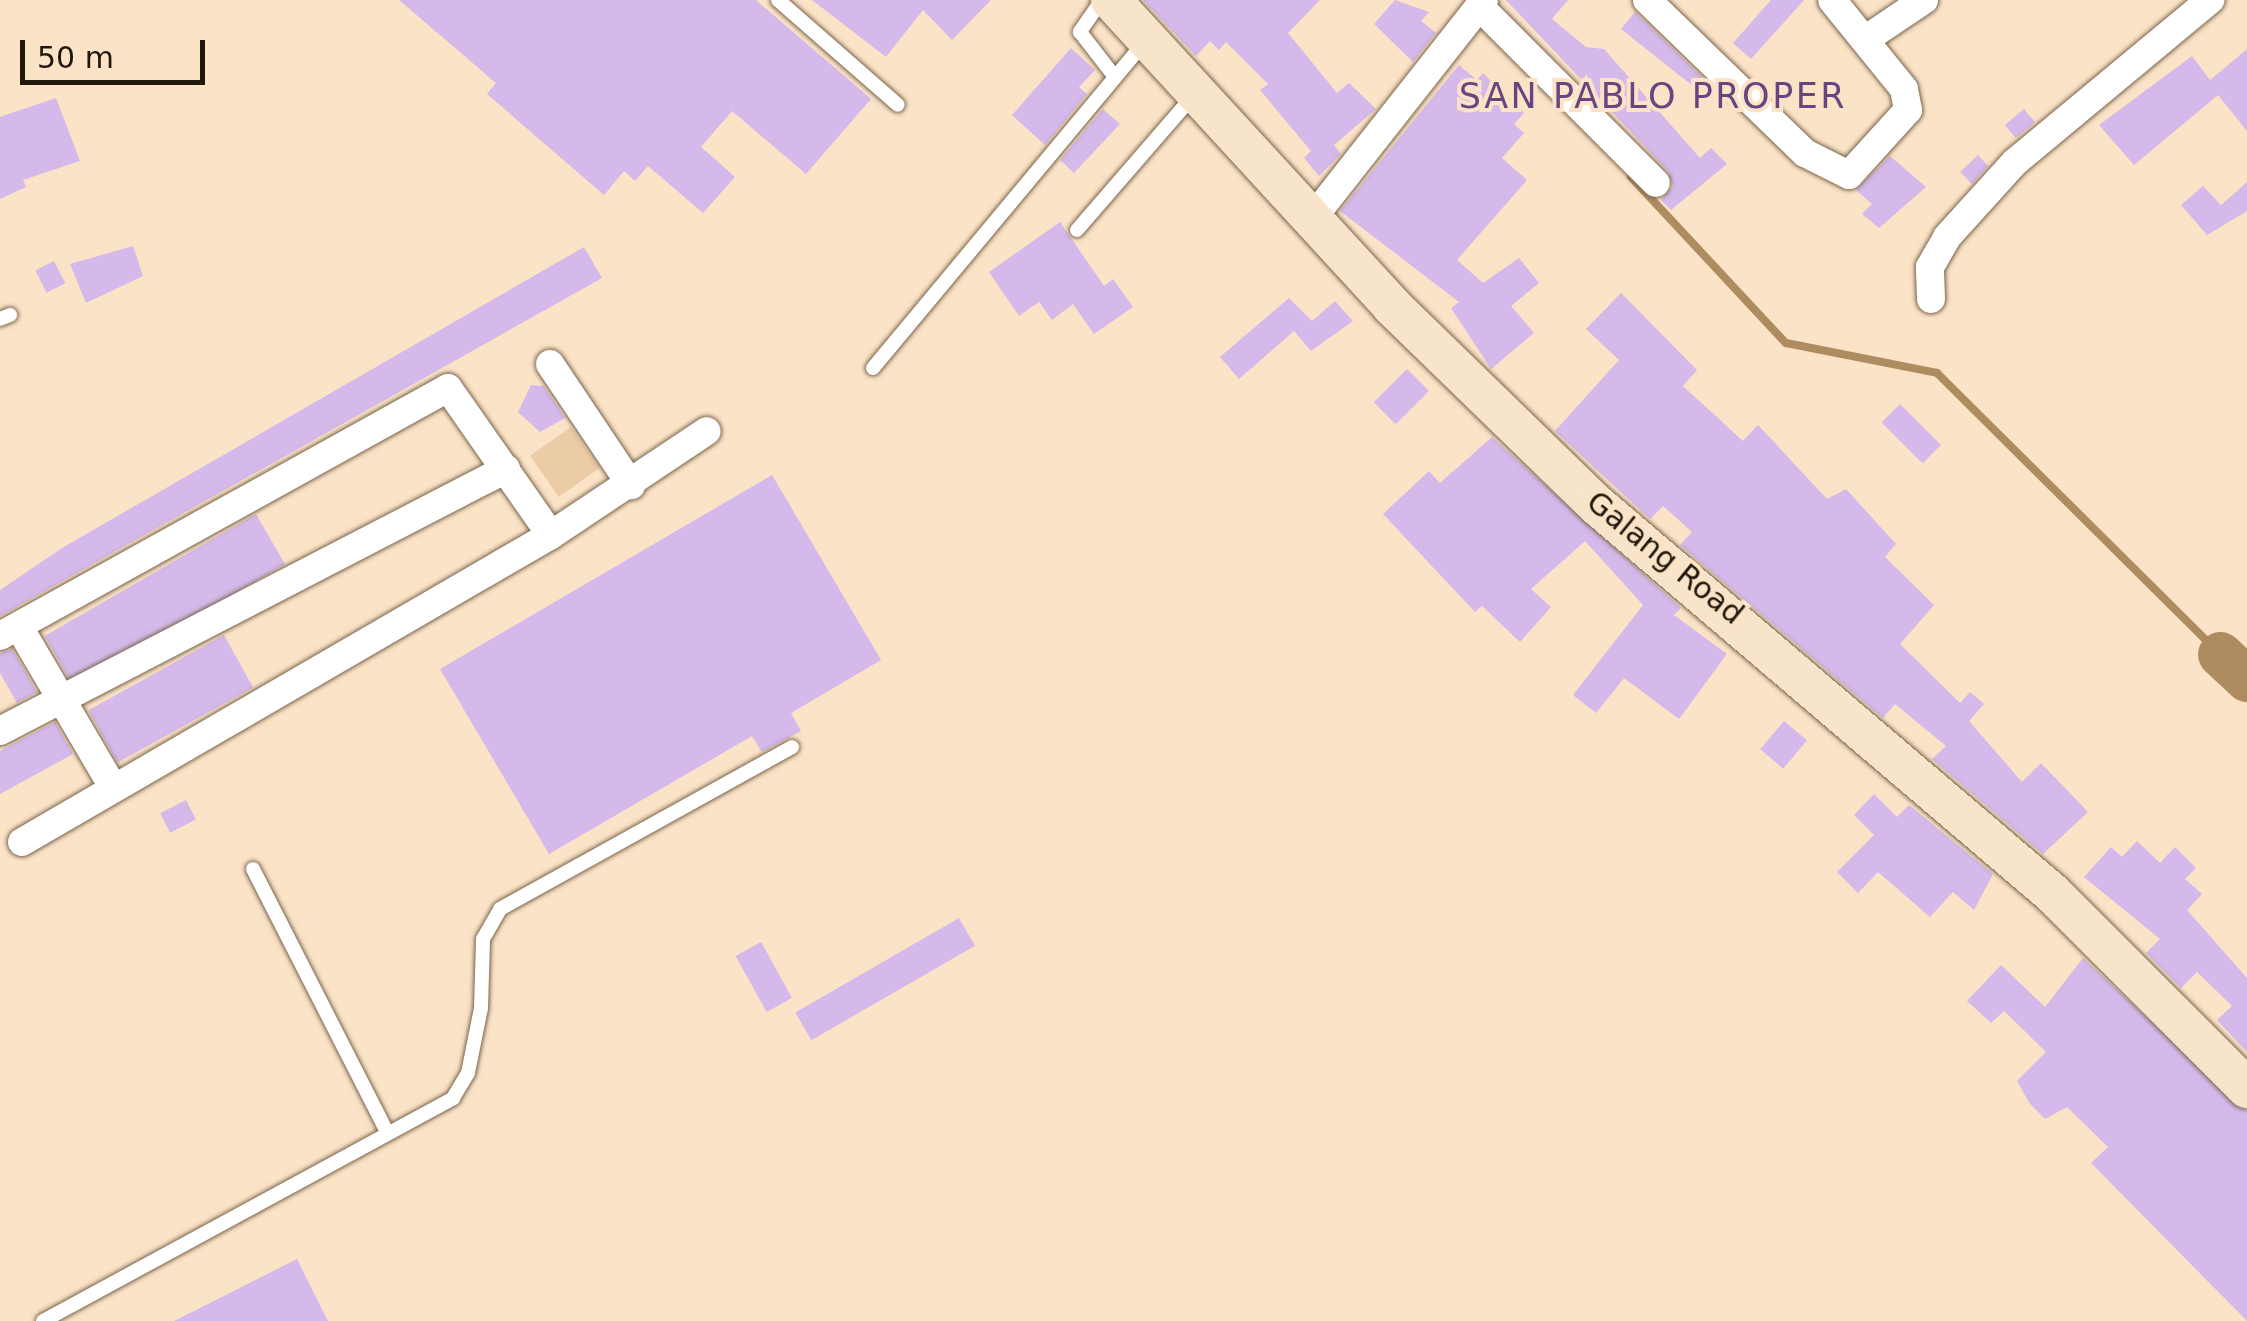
<!DOCTYPE html>
<html>
<head>
<meta charset="utf-8">
<style>
	body { margin:0 }
	#map { position:relative; width:2247px; height:1321px; overflow:hidden; background:#fbe3c7; font-family:"DejaVu Sans",sans-serif }
	div>[style] { position:absolute }
	.green>* { inset:0; background:#eccca6; transform-origin:0 0 }
	.stream>* { height:8px; margin:-4px; padding:0 4px; transform-origin:4px; border-radius:4px; background:#af8c5f }
	.river>* { height:45px; margin:-22.5px; padding:0 22.5px; transform-origin:22.5px; border-radius:22.5px; background:#af8c5f }
	.building>* { inset:0; background:#d4b9ea; transform-origin:0 0 }
	.roads { filter:drop-shadow(0 0 2px #79644b) drop-shadow(0 0 2px #79644b) }
	.lane>* { height:14px; margin:-7px; padding:0 7px; transform-origin:7px; border-radius:7px; background:#fff }
	.street>* { height:28px; margin:-14px; padding:0 14px; transform-origin:14px; border-radius:14px; background:#fff }
	.secondary>* { height:40px; margin:-20px; padding:0 20px; transform-origin:20px; border-radius:20px; background:#f7e4cb }
	span { translate:-50% -50%; white-space:nowrap; text-align:center; line-height:1.15; -webkit-text-stroke:8px #fbe3c7; paint-order:stroke }
	.street-label { font-size:30px; color:#20180d }
	.quarter-label { font-size:35px; color:#674580; letter-spacing:2.5px }
	.scale { position:absolute; left:20px; top:40px; width:185px; height:45px; box-sizing:border-box; border:5px solid #20180d; border-top:0; padding-left:12px; font-size:30px; line-height:35px; white-space:nowrap; color:#20180d; -webkit-text-stroke:8px #fbe3c7; paint-order:stroke }
</style>
</head>
<body>
<div id="map">
	<div class="green">
		<div style="left:571px;top:427px;width:50px;height:50px;rotate:55deg"></div>
	</div>
	<div class="stream">
		<div style="left:1631px;top:177px;width:227px;rotate:47deg"></div>
		<div style="left:1786px;top:343px;width:154px;rotate:11.2deg"></div>
		<div style="left:1937px;top:373px;width:399px;rotate:44.8deg"></div>
	</div>
	<div class="river">
		<div style="left:2220px;top:654px;width:37px;rotate:43deg"></div>
	</div>
	<div class="building">
		<div style="clip-path:polygon(399px 0,756px 0,871px 99px,806px 174px,732px 111px,701px 147px,735px 177px,703px 213px,648px 166px,635px 181px,624px 171px,604px 195px,487px 94px,496px 83px)"></div>
		<div style="clip-path:polygon(812px 0,991px 0,952px 40px,923px 10px,886px 57px)"></div>
		<div style="clip-path:polygon(1143px 0,1320px 0,1288px 33px,1337px 93px,1349px 83px,1376px 109px,1334px 145px,1341px 154px,1319px 176px,1304px 158px,1311px 151px,1260px 90px,1268px 84px,1226px 42px,1219px 50px,1210px 41px,1196px 56px)"></div>
		<div style="clip-path:polygon(1395px 0,1429px 12px,1421px 21px,1436px 33px,1413px 62px,1374px 24px)"></div>
		<div style="clip-path:polygon(1506px 0,1568px 0,1552px 19px,1586px 47px,1604px 49px,1700px 158px,1711px 148px,1727px 164px,1671px 210px,1661px 200px,1673px 187px,1668px 171px)"></div>
		<div style="clip-path:polygon(1771px 0,1804px 0,1751px 59px,1733px 43px)"></div>
		<div style="clip-path:polygon(1635px 12px,1702px 77px,1694px 87px,1621px 29px)"></div>
		<div style="clip-path:polygon(1071px 48px,1095px 70px,1079px 87px,1087px 94px,1045px 145px,1012px 115px)"></div>
		<div style="clip-path:polygon(2247px 49px,2247px 131px,2218px 95px,2134px 165px,2099px 125px,2192px 56px,2210px 80px)"></div>
		<div style="clip-path:polygon(1459px 65px,1477px 80px,1483px 73px,1524px 113px,1514px 124px,1524px 133px,1502px 158px,1527px 180px,1457px 260px,1483px 283px,1519px 258px,1539px 283px,1511px 306px,1534px 333px,1491px 369px,1451px 308px,1459px 302px,1340px 211px)"></div>
		<div style="clip-path:polygon(56px 98px,80px 161px,23px 180px,26px 187px,0 199px,0 117px)"></div>
		<div style="clip-path:polygon(1103px 109px,1120px 124px,1074px 173px,1060px 160px)"></div>
		<div style="left:2024px;top:109px;width:17px;height:25px;rotate:50deg"></div>
		<div style="clip-path:polygon(1978px 155px,1988px 166px,1972px 184px,1960px 172px)"></div>
		<div style="clip-path:polygon(1890px 156px,1926px 187px,1879px 228px,1862px 214px,1872px 204px,1856px 190px)"></div>
		<div style="clip-path:polygon(2247px 182px,2247px 211px,2207px 235px,2181px 205px,2203px 186px,2221px 205px)"></div>
		<div style="clip-path:polygon(1060px 222px,1104px 286px,1113px 279px,1133px 307px,1094px 334px,1073px 304px,1052px 320px,1039px 302px,1019px 316px,989px 272px)"></div>
		<div style="clip-path:polygon(133px 246px,143px 276px,86px 303px,70px 264px)"></div>
		<div style="clip-path:polygon(584px 247px,602px 278px,0 616px,0 590px,62px 548px)"></div>
		<div style="left:54px;top:261px;width:25px;height:21px;rotate:63deg"></div>
		<div style="clip-path:polygon(1621px 293px,1697px 370px,1683px 386px,1743px 441px,1758px 425px,1827px 499px,1846px 489px,1896px 544px,1885px 557px,1934px 605px,1900px 644px,1960px 703px,1970px 692px,1984px 704px,1969px 721px,2022px 782px,2041px 763px,2088px 812px,2043px 854px,1932px 759px,1946px 746px,1895px 704px,1883px 718px,1680px 545px,1692px 532px,1663px 506px,1650px 519px,1555px 431px,1619px 360px,1586px 329px)"></div>
		<div style="clip-path:polygon(1289px 298px,1312px 321px,1335px 301px,1353px 321px,1311px 351px,1294px 331px,1239px 379px,1220px 357px)"></div>
		<div style="left:1407px;top:369px;width:31px;height:47px;rotate:45deg"></div>
		<div style="clip-path:polygon(531px 385px,544px 386px,565px 418px,540px 432px,518px 412px)"></div>
		<div style="left:1900px;top:404px;width:58px;height:26px;rotate:45deg"></div>
		<div style="clip-path:polygon(1492px 437px,1681px 608px,1674px 615px,1727px 654px,1679px 719px,1624px 678px,1596px 713px,1573px 695px,1643px 605px,1585px 541px,1531px 589px,1551px 607px,1520px 642px,1482px 606px,1475px 612px,1383px 514px,1429px 471px,1440px 483px)"></div>
		<div style="clip-path:polygon(772px 475px,881px 660px,791px 713px,801px 731px,762px 752px,752px 736px,549px 854px,440px 669px)"></div>
		<div style="left:256px;top:514px;width:58px;height:244px;rotate:60deg"></div>
		<div style="left:224px;top:635px;width:60px;height:155px;rotate:61deg"></div>
		<div style="clip-path:polygon(12px 649px,37px 692px,17px 703px,0 673px,0 653px)"></div>
		<div style="left:1784px;top:721px;width:30px;height:37px;rotate:40deg"></div>
		<div style="clip-path:polygon(55px 722px,73px 754px,0 794px,0 751px)"></div>
		<div style="clip-path:polygon(1874px 794px,1897px 817px,1909px 805px,1993px 874px,1974px 910px,1953px 892px,1930px 917px,1878px 872px,1858px 893px,1837px 872px,1874px 835px,1854px 815px)"></div>
		<div style="left:186px;top:800px;width:22px;height:29px;rotate:63deg"></div>
		<div style="clip-path:polygon(2137px 841px,2160px 863px,2175px 847px,2196px 868px,2185px 879px,2202px 894px,2187px 910px,2247px 978px,2247px 1052px,2217px 1020px,2232px 1006px,2197px 972px,2181px 988px,2146px 953px,2160px 939px,2084px 877px,2111px 847px,2122px 857px)"></div>
		<div style="left:959px;top:918px;width:32px;height:189px;rotate:60deg"></div>
		<div style="left:761px;top:942px;width:64px;height:29px;rotate:61deg"></div>
		<div style="clip-path:polygon(2083px 958px,2247px 1111px,2247px 1321px,2091px 1163px,2108px 1147px,2067px 1107px,2045px 1119px,2030px 1104px,2017px 1081px,2046px 1052px,2004px 1011px,1991px 1023px,1967px 1001px,2001px 965px,2045px 1007px)"></div>
		<div style="clip-path:polygon(297px 1259px,328px 1321px,174px 1321px)"></div>
	</div>
	<div class="roads">
		<div class="lane">
			<div style="left:778px;top:0;width:159px;rotate:41.2deg"></div>
			<div style="left:1102px;top:0;width:39px;rotate:125deg"></div>
			<div style="left:1080px;top:32px;width:51px;rotate:52.2deg"></div>
			<div style="left:1077px;top:230px;width:179px;rotate:-49.1deg"></div>
			<div style="left:0;top:319px;width:11px;rotate:-22deg"></div>
			<div style="left:873px;top:368px;width:423px;rotate:-50.2deg"></div>
			<div style="left:253px;top:869px;width:293px;rotate:63deg"></div>
			<div style="left:43px;top:1321px;width:467px;rotate:-28.5deg"></div>
			<div style="left:453px;top:1098px;width:29px;rotate:-59deg"></div>
			<div style="left:468px;top:1073px;width:66px;rotate:-78.7deg"></div>
			<div style="left:481px;top:1008px;width:69px;rotate:-88.3deg"></div>
			<div style="left:483px;top:939px;width:34px;rotate:-60deg"></div>
			<div style="left:500px;top:909px;width:334px;rotate:-29deg"></div>
		</div>
		<div class="street">
			<div style="left:1647px;top:0;width:220px;rotate:44.1deg"></div>
			<div style="left:1805px;top:153px;width:49px;rotate:26.6deg"></div>
			<div style="left:1849px;top:175px;width:88px;rotate:-47.8deg"></div>
			<div style="left:1908px;top:110px;width:21px;rotate:-101deg"></div>
			<div style="left:1904px;top:89px;width:114px;rotate:-129deg"></div>
			<div style="left:1479px;top:6px;width:250px;rotate:45deg"></div>
			<div style="left:1866px;top:39px;width:70px;rotate:-33.9deg"></div>
			<div style="left:1315px;top:215px;width:273px;rotate:-51.8deg"></div>
			<div style="left:1931px;top:299px;width:32px;rotate:-92deg"></div>
			<div style="left:1930px;top:267px;width:34px;rotate:-60deg"></div>
			<div style="left:1947px;top:237px;width:101px;rotate:-47.8deg"></div>
			<div style="left:2015px;top:162px;width:254px;rotate:-39.7deg"></div>
			<div style="left:550px;top:364px;width:146px;rotate:56.2deg"></div>
			<div style="left:19px;top:627px;width:186px;rotate:59.6deg"></div>
			<div style="left:0;top:636px;width:512px;rotate:-28.97deg"></div>
			<div style="left:448px;top:388px;width:179px;rotate:55deg"></div>
			<div style="left:0;top:731px;width:570px;rotate:-27.37deg"></div>
			<div style="left:22px;top:842px;width:612px;rotate:-30.13deg"></div>
			<div style="left:551px;top:535px;width:187px;rotate:-33.7deg"></div>
		</div>
		<div class="secondary">
			<div style="left:1111px;top:0;width:415px;rotate:47.4deg"></div>
			<div style="left:1392px;top:306px;width:287px;rotate:44.2deg"></div>
			<div style="left:1598px;top:506px;width:597px;rotate:40.45deg"></div>
			<div style="left:2052px;top:893px;width:276px;rotate:45deg"></div>
		</div>
	</div>
	<div class="street-label">
		<span style="left:1665px;top:558px;rotate:39deg">Galang Road</span>
	</div>
	<div class="quarter-label">
		<span style="left:1653px;top:96px">SAN PABLO PROPER</span>
	</div>
	<div class="scale">50 m</div>
</div>
</body>
</html>
